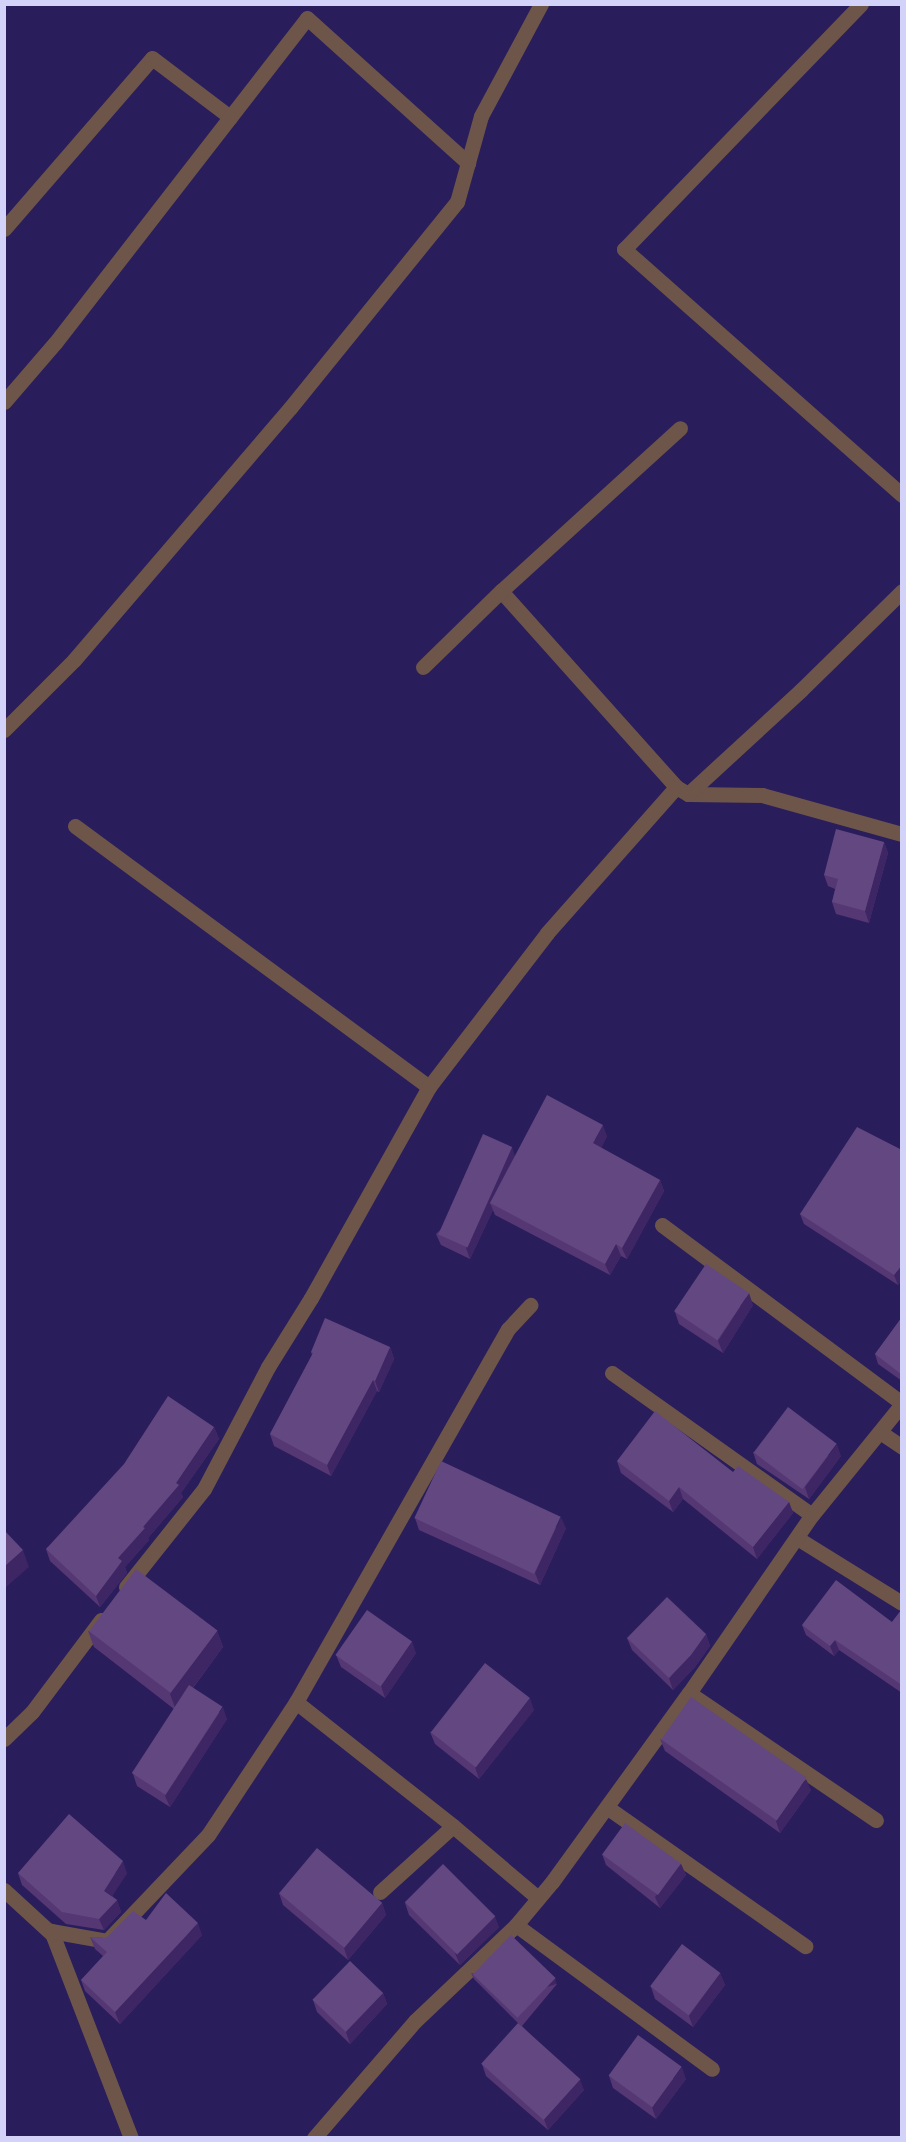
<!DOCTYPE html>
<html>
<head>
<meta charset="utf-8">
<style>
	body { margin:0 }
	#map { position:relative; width:906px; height:2142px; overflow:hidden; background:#291d5c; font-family:"Public Sans",sans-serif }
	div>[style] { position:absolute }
	.minor>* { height:15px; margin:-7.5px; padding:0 7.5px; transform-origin:7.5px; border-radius:7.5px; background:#6e5549 }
	.wall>* { inset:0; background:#553773 }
	.shaded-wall>* { inset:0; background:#3e2564; transform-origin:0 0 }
	.building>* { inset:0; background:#634781; transform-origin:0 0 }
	span { translate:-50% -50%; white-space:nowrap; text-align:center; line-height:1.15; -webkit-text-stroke:4.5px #291d5c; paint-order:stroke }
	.frame { position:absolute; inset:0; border:6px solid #d3d2f9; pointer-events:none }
</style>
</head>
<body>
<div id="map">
	<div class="minor">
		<div style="left:861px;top:4px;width:341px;rotate:134deg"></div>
		<div style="left:624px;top:249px;width:371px;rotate:41.5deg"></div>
		<div style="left:4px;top:229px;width:226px;rotate:-49.1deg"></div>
		<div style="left:152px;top:58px;width:98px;rotate:37.1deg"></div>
		<div style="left:4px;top:402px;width:78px;rotate:-49.2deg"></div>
		<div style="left:55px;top:343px;width:411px;rotate:-52.2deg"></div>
		<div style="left:307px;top:18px;width:217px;rotate:42deg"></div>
		<div style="left:501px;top:591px;width:263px;rotate:48.2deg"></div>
		<div style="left:423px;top:667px;width:109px;rotate:-44.3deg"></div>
		<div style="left:501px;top:591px;width:242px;rotate:-42.3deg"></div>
		<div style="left:4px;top:730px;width:99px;rotate:-45deg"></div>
		<div style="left:74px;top:660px;width:332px;rotate:-49.4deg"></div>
		<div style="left:290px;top:408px;width:265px;rotate:-51deg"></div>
		<div style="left:457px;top:202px;width:89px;rotate:-74.4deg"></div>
		<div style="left:481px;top:116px;width:127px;rotate:-61.8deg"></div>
		<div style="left:688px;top:794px;width:74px;rotate:0.8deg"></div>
		<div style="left:762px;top:795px;width:145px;rotate:15.6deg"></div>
		<div style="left:75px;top:826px;width:440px;rotate:36.4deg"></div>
		<div style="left:662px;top:1225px;width:299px;rotate:36.6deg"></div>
		<div style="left:612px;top:1373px;width:245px;rotate:35.4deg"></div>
		<div style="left:880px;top:1432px;width:27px;rotate:34deg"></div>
		<div style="left:797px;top:1538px;width:123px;rotate:31.8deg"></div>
		<div style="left:126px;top:1587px;width:125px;rotate:-51.5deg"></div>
		<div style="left:204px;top:1489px;width:138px;rotate:-62.3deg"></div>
		<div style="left:268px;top:1367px;width:81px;rotate:-58.1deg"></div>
		<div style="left:311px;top:1298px;width:242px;rotate:-60.8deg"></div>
		<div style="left:429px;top:1087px;width:194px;rotate:-52.5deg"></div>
		<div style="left:547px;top:933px;width:195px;rotate:-48.5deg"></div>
		<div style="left:676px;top:787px;width:14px;rotate:30deg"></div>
		<div style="left:688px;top:794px;width:154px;rotate:-42.6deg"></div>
		<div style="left:801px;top:690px;width:141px;rotate:-44.4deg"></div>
		<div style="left:689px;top:1693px;width:226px;rotate:34.2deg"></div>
		<div style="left:296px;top:1702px;width:200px;rotate:38.3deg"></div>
		<div style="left:453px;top:1826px;width:111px;rotate:40.3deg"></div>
		<div style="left:4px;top:1739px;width:39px;rotate:-44deg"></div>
		<div style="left:32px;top:1712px;width:115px;rotate:-53.1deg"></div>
		<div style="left:608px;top:1808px;width:241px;rotate:35deg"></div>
		<div style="left:4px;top:1890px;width:67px;rotate:42.6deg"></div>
		<div style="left:380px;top:1892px;width:98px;rotate:-42.1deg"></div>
		<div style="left:516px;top:1925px;width:243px;rotate:36.3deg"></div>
		<div style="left:131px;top:2138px;width:222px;rotate:-111.1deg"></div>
		<div style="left:51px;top:1931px;width:57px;rotate:10.1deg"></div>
		<div style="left:107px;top:1941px;width:146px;rotate:-46.4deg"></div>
		<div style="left:208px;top:1835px;width:159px;rotate:-56.5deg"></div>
		<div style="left:296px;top:1702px;width:429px;rotate:-60.4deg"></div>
		<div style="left:508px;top:1329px;width:33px;rotate:-47deg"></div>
		<div style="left:314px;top:2138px;width:155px;rotate:-49.2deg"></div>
		<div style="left:415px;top:2021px;width:139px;rotate:-43.5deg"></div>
		<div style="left:516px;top:1925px;width:56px;rotate:-50.1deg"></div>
		<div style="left:552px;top:1882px;width:233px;rotate:-54.1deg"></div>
		<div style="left:689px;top:1693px;width:216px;rotate:-55.4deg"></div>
		<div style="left:812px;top:1515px;width:143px;rotate:-51deg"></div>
	</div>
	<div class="wall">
		<div style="clip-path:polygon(884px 842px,888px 853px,869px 923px,836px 914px,832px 902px,835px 889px,828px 886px,824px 875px)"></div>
		<div style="clip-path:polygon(607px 1136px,601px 1148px,660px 1180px,664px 1191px,627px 1259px,621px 1256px,610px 1275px,495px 1215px,493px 1210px,470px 1259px,441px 1245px,436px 1234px,515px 1157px)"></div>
		<div style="clip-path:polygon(902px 1150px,902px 1280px,898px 1285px,804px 1224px,800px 1214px)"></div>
		<div style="clip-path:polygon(753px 1305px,723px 1353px,679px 1324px,675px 1312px)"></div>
		<div style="clip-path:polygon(902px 1317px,902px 1381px,878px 1364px,875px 1354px)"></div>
		<div style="clip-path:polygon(390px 1347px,394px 1359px,379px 1392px,377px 1391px,331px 1476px,274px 1446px,270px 1434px,312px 1355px,311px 1352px)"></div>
		<div style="clip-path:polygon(214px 1427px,219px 1439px,181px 1493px,183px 1497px,148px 1538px,149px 1540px,125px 1567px,127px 1573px,100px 1607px,50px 1561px,46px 1549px)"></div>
		<div style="clip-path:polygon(753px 1452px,841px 1456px,809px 1499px,757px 1464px)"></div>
		<div style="clip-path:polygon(617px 1461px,733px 1472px,789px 1502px,793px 1513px,757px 1559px,683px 1499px,673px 1512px,621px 1473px)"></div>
		<div style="clip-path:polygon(415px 1518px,566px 1528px,540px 1585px,419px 1530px)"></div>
		<div style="clip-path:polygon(902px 1609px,902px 1693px,839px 1650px,834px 1656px,806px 1635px,802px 1625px,892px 1622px)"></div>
		<div style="clip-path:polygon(88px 1631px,217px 1631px,223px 1647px,193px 1688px,227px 1719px,170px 1807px,137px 1786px,133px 1774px,174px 1709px,94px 1647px)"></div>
		<div style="clip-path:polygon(706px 1634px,710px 1646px,695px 1667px,673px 1690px,632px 1650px,627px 1638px)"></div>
		<div style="clip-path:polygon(416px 1653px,385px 1698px,341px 1667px,336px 1655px)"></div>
		<div style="clip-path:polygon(534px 1710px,479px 1779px,435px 1744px,430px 1732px)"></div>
		<div style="clip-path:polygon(660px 1739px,811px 1790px,780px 1833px,665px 1751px)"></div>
		<div style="clip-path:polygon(602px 1854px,681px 1864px,686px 1875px,660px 1908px,606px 1865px)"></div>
		<div style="clip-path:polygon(18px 1873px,127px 1873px,112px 1896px,117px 1900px,121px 1912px,104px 1930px,66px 1924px,22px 1885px)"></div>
		<div style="clip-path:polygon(279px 1893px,382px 1903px,386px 1915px,348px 1960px,283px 1905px)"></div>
		<div style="clip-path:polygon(405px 1903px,499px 1927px,460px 1965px,409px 1915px)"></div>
		<div style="clip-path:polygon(146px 1920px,202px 1935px,120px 2024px,85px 1991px,81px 1980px,103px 1956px,95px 1949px,90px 1937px,106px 1938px)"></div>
		<div style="clip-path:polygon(471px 1973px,557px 1984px,522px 2026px,584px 2090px,548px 2130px,486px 2076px,482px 2064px,521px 2026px,474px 1979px)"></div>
		<div style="clip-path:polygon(720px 1973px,725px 1985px,693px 2027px,655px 1999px,651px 1987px)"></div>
		<div style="clip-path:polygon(383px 1993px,387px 2004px,350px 2044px,317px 2012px,313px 2000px)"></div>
		<div style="clip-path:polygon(609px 2076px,686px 2079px,656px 2119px,613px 2088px)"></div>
	</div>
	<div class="shaded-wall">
		<div style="clip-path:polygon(884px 842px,888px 853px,869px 923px,865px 911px)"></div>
		<div style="clip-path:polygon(603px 1125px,607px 1136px,598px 1155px,593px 1143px)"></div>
		<div style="clip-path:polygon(512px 1147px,516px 1159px,490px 1203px,493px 1210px,470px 1259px,466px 1248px)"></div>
		<div style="clip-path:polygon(660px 1180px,664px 1191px,627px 1259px,622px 1248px)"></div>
		<div style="clip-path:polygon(616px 1244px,621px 1256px,610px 1275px,605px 1264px)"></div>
		<div style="clip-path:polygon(902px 1265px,902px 1280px,898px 1285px,894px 1275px)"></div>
		<div style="clip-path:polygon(749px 1293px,753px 1305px,723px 1353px,718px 1341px)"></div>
		<div style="clip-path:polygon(390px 1347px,394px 1359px,379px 1392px,375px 1381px)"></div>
		<div style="clip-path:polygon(373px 1380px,377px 1391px,331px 1476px,327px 1465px)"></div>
		<div style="clip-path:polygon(214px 1427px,219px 1439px,181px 1493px,183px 1497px,148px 1538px,149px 1540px,125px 1567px,127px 1573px,100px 1607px,96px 1596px,118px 1558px,143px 1527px,176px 1483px)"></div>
		<div style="clip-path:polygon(837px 1444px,841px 1456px,809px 1499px,805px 1487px)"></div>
		<div style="clip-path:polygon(679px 1487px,683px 1499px,673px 1512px,669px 1501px)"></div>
		<div style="clip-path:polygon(789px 1502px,793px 1513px,757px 1559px,753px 1547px)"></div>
		<div style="clip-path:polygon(561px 1517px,566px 1528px,540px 1585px,535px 1573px)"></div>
		<div style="clip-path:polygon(23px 1550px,29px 1567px,4px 1589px,4px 1567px)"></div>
		<div style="clip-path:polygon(217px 1631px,223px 1647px,176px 1710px,170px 1694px)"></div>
		<div style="clip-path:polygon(706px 1634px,710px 1646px,695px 1667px,673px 1690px,669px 1678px)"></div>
		<div style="clip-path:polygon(835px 1640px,839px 1650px,834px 1656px,830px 1646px)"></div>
		<div style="clip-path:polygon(412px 1641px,416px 1653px,385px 1698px,381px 1686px)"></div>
		<div style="clip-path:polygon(530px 1698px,534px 1710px,479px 1779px,475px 1767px)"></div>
		<div style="clip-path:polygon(223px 1707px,227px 1719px,170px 1807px,165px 1796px)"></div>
		<div style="clip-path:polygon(806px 1779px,811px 1790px,780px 1833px,776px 1821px)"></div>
		<div style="clip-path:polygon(123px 1861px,127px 1873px,108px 1903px,104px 1891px)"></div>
		<div style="clip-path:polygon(681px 1864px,686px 1875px,660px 1908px,655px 1897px)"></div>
		<div style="clip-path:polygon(117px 1900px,121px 1912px,104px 1930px,99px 1919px)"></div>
		<div style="clip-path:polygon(382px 1903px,386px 1915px,348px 1960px,344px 1948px)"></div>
		<div style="clip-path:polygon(495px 1916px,499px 1927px,460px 1965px,455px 1953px)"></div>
		<div style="clip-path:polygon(198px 1923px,202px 1935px,120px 2024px,115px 2012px)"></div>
		<div style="clip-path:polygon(720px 1973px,725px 1985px,693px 2027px,689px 2016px)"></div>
		<div style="left:555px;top:1978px;width:6px;height:55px;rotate:72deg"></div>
		<div style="clip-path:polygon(383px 1993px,387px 2004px,350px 2044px,346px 2032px)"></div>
		<div style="clip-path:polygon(682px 2067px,686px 2079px,656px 2119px,652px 2107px)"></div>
		<div style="clip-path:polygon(580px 2079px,584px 2090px,548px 2130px,544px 2119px)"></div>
	</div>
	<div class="building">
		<div style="clip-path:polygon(836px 829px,884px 842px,865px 911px,832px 902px,838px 879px,824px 875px)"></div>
		<div style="clip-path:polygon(547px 1095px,603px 1125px,593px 1143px,660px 1180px,622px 1248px,616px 1244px,605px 1264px,490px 1203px)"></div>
		<div style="clip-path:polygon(857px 1127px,902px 1150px,902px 1265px,894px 1275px,800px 1214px)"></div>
		<div style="left:483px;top:1134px;width:32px;height:110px;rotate:24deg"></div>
		<div style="left:706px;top:1264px;width:52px;height:57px;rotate:34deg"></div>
		<div style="clip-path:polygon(902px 1317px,902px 1374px,901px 1374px,875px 1354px)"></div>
		<div style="clip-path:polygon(325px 1318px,390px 1347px,375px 1381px,373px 1380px,327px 1465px,270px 1434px,313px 1353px,311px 1352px)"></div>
		<div style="clip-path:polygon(168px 1396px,214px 1427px,176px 1483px,179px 1485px,143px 1527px,145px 1528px,118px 1558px,122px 1561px,96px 1596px,46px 1549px,124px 1464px)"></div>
		<div style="left:788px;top:1407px;width:61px;height:57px;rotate:37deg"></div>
		<div style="clip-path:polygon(655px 1411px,733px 1472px,738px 1466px,789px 1502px,753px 1547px,679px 1487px,669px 1501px,617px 1461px)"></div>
		<div style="left:441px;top:1461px;width:132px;height:63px;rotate:25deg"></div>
		<div style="clip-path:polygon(4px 1530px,23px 1550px,4px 1567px)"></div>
		<div style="left:136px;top:1569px;width:102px;height:78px;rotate:37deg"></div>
		<div style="clip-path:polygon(836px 1580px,892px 1622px,902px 1609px,902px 1685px,835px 1640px,830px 1646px,802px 1625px)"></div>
		<div style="clip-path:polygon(667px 1597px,706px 1634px,691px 1655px,669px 1678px,627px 1638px)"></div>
		<div style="left:367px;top:1610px;width:55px;height:55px;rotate:35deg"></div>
		<div style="left:485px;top:1663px;width:57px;height:88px;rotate:38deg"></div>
		<div style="left:189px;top:1685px;width:40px;height:105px;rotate:33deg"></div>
		<div style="left:691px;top:1697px;width:141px;height:52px;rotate:35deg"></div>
		<div style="clip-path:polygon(69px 1814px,123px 1861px,104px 1891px,117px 1900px,99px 1919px,62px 1912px,18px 1873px)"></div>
		<div style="left:625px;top:1823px;width:69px;height:39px;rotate:36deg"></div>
		<div style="left:317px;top:1848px;width:85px;height:59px;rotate:40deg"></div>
		<div style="left:443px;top:1864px;width:74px;height:54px;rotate:45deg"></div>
		<div style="clip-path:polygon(166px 1893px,198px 1923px,115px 2012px,81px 1980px,107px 1952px,90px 1937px,106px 1938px,133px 1911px,146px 1920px)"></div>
		<div style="left:511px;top:1935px;width:62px;height:55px;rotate:44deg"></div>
		<div style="left:682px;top:1944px;width:48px;height:53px;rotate:37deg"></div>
		<div style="left:350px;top:1961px;width:46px;height:54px;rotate:44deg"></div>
		<div style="left:518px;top:2023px;width:84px;height:55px;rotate:42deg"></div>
		<div style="left:638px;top:2035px;width:54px;height:50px;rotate:36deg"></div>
	</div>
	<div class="frame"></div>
</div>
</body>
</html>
